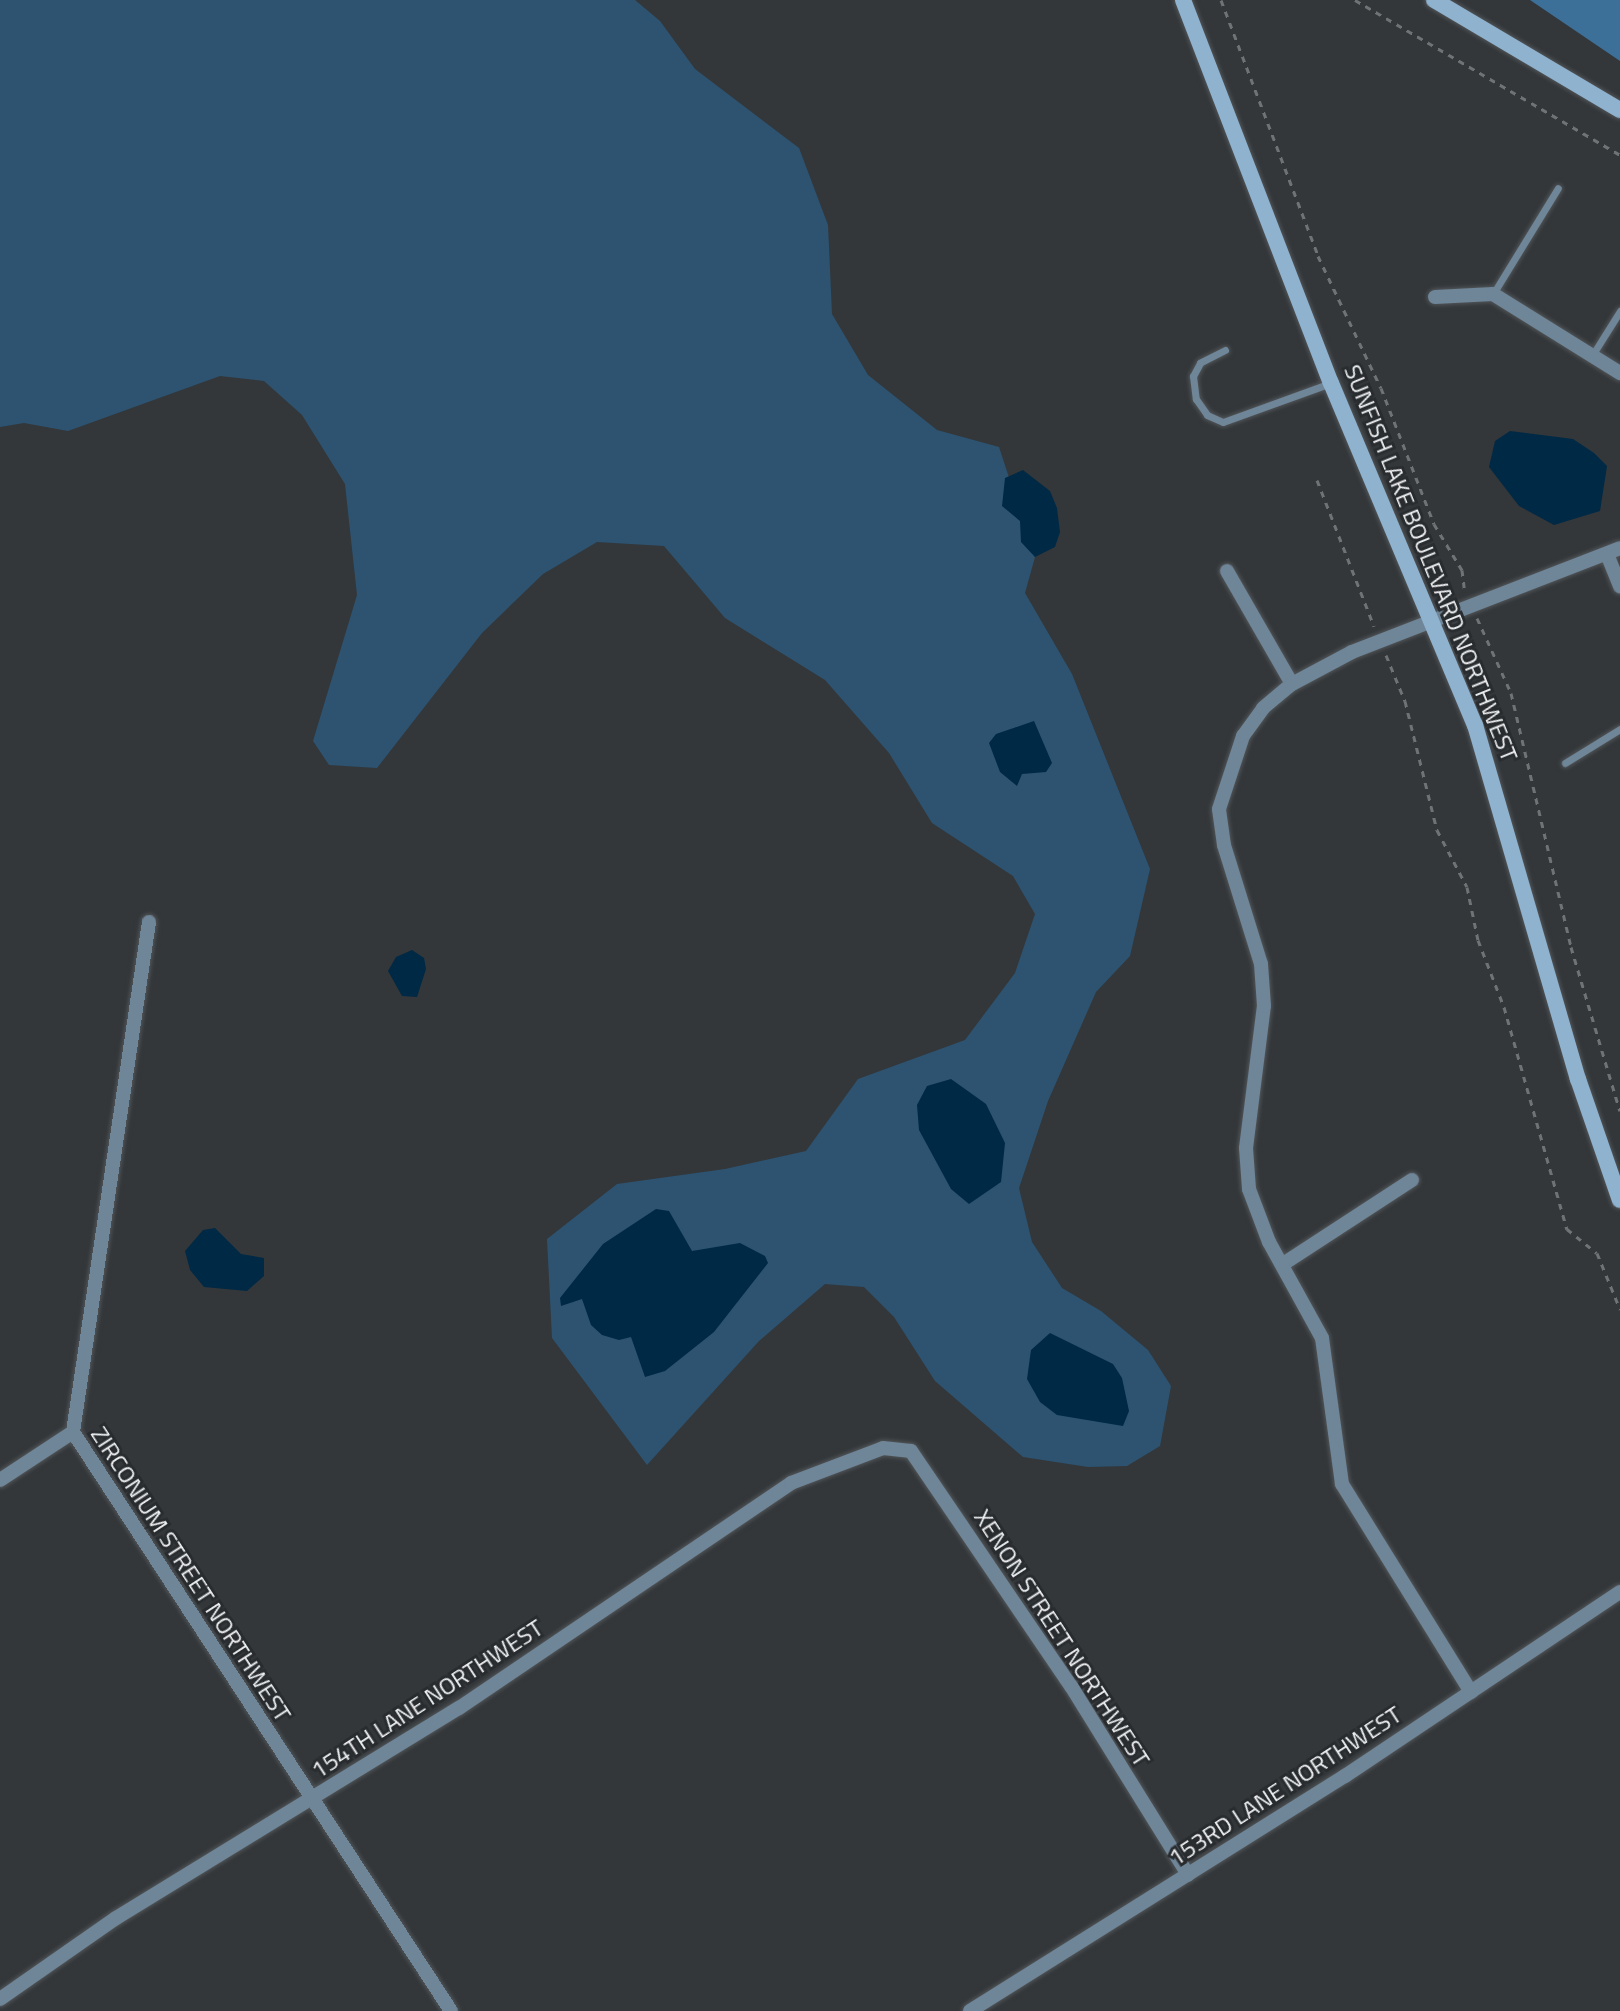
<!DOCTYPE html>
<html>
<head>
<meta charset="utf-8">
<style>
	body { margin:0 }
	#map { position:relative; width:1620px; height:2011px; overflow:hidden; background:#33373a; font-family:"Titillium Web",sans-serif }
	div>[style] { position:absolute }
	.green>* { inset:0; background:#2d5371 }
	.forest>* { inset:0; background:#3c7098 }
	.water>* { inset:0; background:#002945 }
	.path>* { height:3px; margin-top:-1.5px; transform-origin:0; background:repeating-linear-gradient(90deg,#6f7375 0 6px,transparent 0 12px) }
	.roads { filter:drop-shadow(0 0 2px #515558) drop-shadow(0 0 2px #515558) }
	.lane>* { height:7px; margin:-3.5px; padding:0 3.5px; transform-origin:3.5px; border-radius:3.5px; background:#6f8598 }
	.street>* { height:14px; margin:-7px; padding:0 7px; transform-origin:7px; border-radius:7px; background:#6f8598 }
	.secondary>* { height:16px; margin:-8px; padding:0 8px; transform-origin:8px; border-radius:8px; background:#8fb2cf }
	span { translate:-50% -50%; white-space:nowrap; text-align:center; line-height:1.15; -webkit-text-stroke:6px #292c2f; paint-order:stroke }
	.street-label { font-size:24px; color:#f0f2f4 }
</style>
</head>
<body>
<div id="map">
	<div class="green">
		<div style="clip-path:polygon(0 0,635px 0,660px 21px,695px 69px,799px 148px,828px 225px,832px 314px,868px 375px,937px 430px,999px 447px,1035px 557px,1025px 593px,1072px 674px,1150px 869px,1130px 956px,1096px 992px,1048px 1101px,1019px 1188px,1032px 1242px,1062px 1288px,1101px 1311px,1148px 1350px,1171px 1386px,1160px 1446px,1127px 1466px,1088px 1467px,1023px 1457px,935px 1381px,894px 1317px,864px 1287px,825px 1284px,759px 1341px,647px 1465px,552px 1338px,547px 1239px,617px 1184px,725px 1169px,806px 1151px,858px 1079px,965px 1040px,1015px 973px,1035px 914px,1013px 876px,932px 823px,889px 753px,825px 680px,725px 618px,664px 546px,597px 542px,543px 574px,482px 633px,377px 768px,329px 765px,313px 741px,357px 595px,345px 484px,302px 415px,264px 381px,220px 376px,68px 431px,24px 423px,0 427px)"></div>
	</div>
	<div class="forest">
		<div style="clip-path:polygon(1530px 0,1620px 0,1620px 61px)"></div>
	</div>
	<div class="water">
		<div style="clip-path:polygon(1510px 431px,1573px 439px,1594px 453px,1607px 466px,1600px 511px,1554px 525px,1519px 506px,1489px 467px,1495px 441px)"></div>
		<div style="clip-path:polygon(1023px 470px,1050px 491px,1057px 508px,1060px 532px,1055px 547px,1035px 557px,1021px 542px,1020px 521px,1002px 506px,1005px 478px)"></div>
		<div style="clip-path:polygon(1034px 721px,1052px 763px,1046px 772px,1022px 774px,1017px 786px,1000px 772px,989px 743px,996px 734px)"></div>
		<div style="clip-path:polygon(412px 950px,424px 958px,426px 969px,417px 997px,402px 996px,388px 971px,396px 957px)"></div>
		<div style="clip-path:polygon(951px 1079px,986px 1104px,1005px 1143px,1001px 1182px,969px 1204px,951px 1189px,919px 1130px,917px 1105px,927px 1086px)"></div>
		<div style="clip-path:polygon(656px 1209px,669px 1211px,692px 1251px,740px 1243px,765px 1256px,768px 1263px,714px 1332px,665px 1371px,645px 1377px,631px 1337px,619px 1340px,602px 1335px,591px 1325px,582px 1299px,561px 1306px,560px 1298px,603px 1244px)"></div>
		<div style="clip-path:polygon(215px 1228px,241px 1254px,264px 1258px,264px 1276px,247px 1291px,204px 1287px,190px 1270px,185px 1251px,203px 1230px)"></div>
		<div style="clip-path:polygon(1050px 1333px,1113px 1364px,1122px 1378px,1129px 1411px,1123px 1426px,1057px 1415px,1040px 1402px,1027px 1379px,1031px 1350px)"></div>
	</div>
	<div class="path">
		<div style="left:1221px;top:0;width:274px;rotate:69.2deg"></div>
		<div style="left:1318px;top:256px;width:146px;rotate:64.5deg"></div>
		<div style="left:1381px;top:388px;width:146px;rotate:68.7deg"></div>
		<div style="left:1434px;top:524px;width:54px;rotate:58.7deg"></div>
		<div style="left:1462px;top:570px;width:23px;rotate:83deg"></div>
		<div style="left:1355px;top:0;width:307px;rotate:30.3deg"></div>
		<div style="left:1317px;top:480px;width:157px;rotate:68.7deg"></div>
		<div style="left:1477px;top:618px;width:82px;rotate:65.6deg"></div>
		<div style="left:1511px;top:693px;width:261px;rotate:76.7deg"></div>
		<div style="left:1571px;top:947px;width:171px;rotate:73.4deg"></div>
		<div style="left:1386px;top:655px;width:50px;rotate:67.6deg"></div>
		<div style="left:1405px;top:701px;width:133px;rotate:76.1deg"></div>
		<div style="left:1437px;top:830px;width:64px;rotate:62.2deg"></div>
		<div style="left:1467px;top:887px;width:54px;rotate:78.3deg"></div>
		<div style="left:1478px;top:940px;width:72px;rotate:68.8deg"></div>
		<div style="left:1504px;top:1007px;width:231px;rotate:74.2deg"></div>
		<div style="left:1567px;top:1229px;width:38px;rotate:39deg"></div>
		<div style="left:1597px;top:1253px;width:61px;rotate:67.7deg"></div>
	</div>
	<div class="roads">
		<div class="lane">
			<div style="left:1493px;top:294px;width:124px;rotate:-58.5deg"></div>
			<div style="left:1225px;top:350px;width:28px;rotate:153deg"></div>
			<div style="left:1200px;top:363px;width:15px;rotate:118deg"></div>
			<div style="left:1193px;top:376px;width:23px;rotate:83deg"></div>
			<div style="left:1196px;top:399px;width:19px;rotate:55deg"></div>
			<div style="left:1207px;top:415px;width:17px;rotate:24deg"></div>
			<div style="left:1223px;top:422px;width:115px;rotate:-19.9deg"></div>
			<div style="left:1593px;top:354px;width:51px;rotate:-57.9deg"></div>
			<div style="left:1565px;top:763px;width:65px;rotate:-31.7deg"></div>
		</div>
		<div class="street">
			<div style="left:1435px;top:297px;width:58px;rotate:-3deg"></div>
			<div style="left:1493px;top:294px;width:150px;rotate:31.9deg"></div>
			<div style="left:1607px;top:554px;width:35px;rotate:68deg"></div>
			<div style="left:1227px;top:571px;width:130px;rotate:60.1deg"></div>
			<div style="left:149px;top:922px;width:516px;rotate:98.48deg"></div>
			<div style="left:73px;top:1432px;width:691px;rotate:56.86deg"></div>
			<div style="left:1283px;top:1264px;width:154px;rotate:-33.1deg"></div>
			<div style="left:0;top:1480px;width:87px;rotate:-33.3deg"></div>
			<div style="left:1471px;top:1692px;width:245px;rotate:-121.8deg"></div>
			<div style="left:1342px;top:1484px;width:147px;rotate:-97.8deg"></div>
			<div style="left:1322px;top:1338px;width:110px;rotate:-118.9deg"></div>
			<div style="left:1269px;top:1242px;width:57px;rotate:-110.7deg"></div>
			<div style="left:1249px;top:1189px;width:41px;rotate:-94.2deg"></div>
			<div style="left:1246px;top:1148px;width:143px;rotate:-82.8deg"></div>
			<div style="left:1264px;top:1006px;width:42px;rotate:-94.1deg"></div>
			<div style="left:1261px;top:964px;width:125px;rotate:-107.3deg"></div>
			<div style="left:1224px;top:845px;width:36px;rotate:-98deg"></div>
			<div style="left:1219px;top:809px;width:77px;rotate:-71.8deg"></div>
			<div style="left:1243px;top:736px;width:34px;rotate:-54deg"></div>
			<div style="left:1263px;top:708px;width:38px;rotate:-40deg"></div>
			<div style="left:1292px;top:684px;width:68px;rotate:-28.1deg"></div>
			<div style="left:1352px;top:652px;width:287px;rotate:-21.2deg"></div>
			<div style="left:0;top:1999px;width:141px;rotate:-34.9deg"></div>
			<div style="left:116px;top:1918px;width:402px;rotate:-31.5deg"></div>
			<div style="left:459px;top:1708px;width:401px;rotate:-34.1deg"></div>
			<div style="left:791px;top:1483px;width:98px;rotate:-20.8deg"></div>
			<div style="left:883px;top:1448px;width:28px;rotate:6deg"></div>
			<div style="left:911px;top:1451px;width:284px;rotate:55.8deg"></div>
			<div style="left:1071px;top:1686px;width:222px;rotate:58.2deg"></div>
			<div style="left:970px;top:2011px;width:443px;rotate:-32.1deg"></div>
			<div style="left:1345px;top:1776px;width:331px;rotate:-33.8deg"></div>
		</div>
		<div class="secondary">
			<div style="left:1183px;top:0;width:411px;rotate:68.9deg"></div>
			<div style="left:1331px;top:383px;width:371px;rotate:67.2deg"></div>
			<div style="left:1475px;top:725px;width:369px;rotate:73.8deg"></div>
			<div style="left:1578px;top:1079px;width:128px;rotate:70.9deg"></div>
			<div style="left:1434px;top:0;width:216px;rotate:30.6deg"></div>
		</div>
	</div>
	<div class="street-label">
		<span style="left:1431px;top:563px;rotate:68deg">SUNFISH LAKE BOULEVARD NORTHWEST</span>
		<span style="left:191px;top:1574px;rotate:57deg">ZIRCONIUM STREET NORTHWEST</span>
		<span style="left:1062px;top:1638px;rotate:57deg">XENON STREET NORTHWEST</span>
		<span style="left:427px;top:1699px;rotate:-33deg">154TH LANE NORTHWEST</span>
		<span style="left:1285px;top:1786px;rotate:-33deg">153RD LANE NORTHWEST</span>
	</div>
</div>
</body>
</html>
